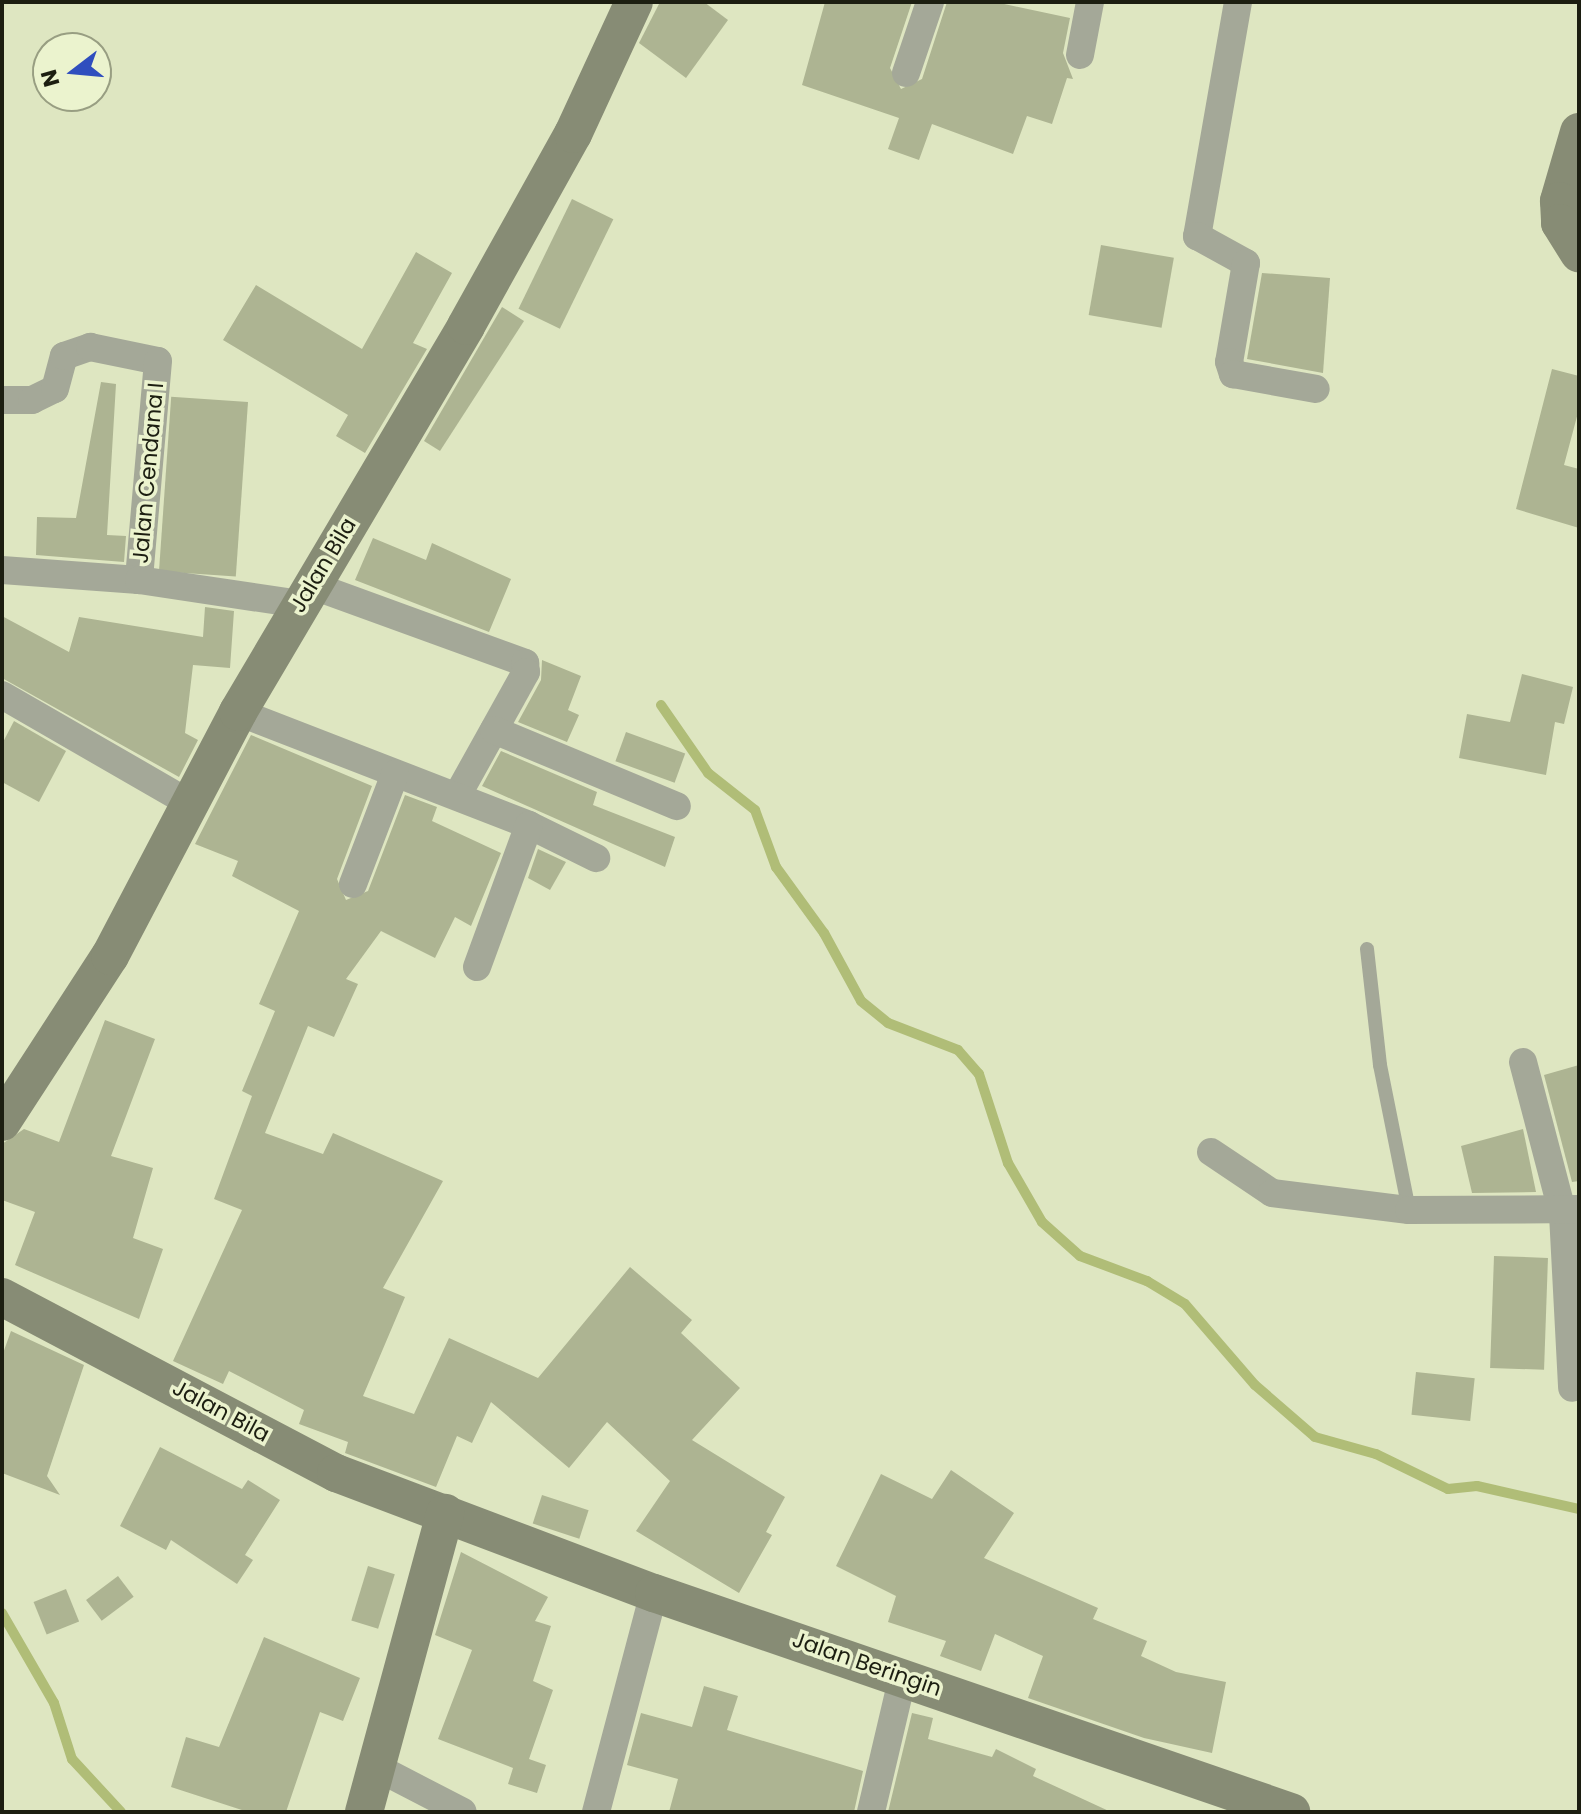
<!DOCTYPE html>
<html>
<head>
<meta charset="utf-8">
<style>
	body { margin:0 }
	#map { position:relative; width:1581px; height:1814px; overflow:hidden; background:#dee6c1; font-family:Poppins,sans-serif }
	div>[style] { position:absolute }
	.stream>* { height:10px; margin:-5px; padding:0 5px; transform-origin:5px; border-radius:5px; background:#b0bd77 }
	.building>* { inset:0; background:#adb492; transform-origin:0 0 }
	.lane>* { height:14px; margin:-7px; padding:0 7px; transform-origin:7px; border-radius:7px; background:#a4a898 }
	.street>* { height:28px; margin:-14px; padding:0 14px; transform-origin:14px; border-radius:14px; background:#a4a898 }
	.secondary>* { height:38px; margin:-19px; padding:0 19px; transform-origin:19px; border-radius:19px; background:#878c75 }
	span { translate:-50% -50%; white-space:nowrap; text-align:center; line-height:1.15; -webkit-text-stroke:7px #ebf3ce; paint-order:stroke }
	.street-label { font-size:22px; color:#1c1e11 }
	.frame { position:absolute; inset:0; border:4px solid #1c1e11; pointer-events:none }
	.north { position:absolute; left:32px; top:32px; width:80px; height:80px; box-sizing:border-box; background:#ebf3ce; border:2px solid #989e82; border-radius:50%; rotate:254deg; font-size:22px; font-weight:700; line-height:32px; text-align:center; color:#1c1e11 }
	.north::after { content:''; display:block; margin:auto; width:28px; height:36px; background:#2f4ebe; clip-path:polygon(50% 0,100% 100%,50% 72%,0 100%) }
</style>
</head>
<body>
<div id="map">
	<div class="stream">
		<div style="left:661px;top:705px;width:83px;rotate:55.3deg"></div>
		<div style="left:708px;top:773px;width:60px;rotate:38.2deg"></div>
		<div style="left:755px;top:810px;width:61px;rotate:69.8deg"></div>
		<div style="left:776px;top:867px;width:82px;rotate:54deg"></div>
		<div style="left:824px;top:933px;width:77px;rotate:61.4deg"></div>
		<div style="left:861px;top:1001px;width:35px;rotate:39deg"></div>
		<div style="left:888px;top:1023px;width:75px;rotate:21.1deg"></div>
		<div style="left:958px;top:1050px;width:32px;rotate:49deg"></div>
		<div style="left:979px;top:1074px;width:94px;rotate:72deg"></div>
		<div style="left:1008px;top:1163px;width:68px;rotate:60deg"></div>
		<div style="left:1042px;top:1222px;width:51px;rotate:41.8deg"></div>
		<div style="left:1080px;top:1256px;width:72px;rotate:20.5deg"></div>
		<div style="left:1147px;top:1281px;width:44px;rotate:31.2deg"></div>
		<div style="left:1185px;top:1304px;width:107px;rotate:49.2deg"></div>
		<div style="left:1255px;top:1385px;width:79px;rotate:40.9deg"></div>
		<div style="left:1315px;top:1437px;width:63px;rotate:15.6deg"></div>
		<div style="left:1376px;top:1454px;width:80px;rotate:25.9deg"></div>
		<div style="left:1448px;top:1489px;width:29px;rotate:-6deg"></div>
		<div style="left:1477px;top:1486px;width:105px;rotate:12.7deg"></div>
		<div style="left:2px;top:1613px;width:104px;rotate:60deg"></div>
		<div style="left:54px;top:1703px;width:59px;rotate:72.2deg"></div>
		<div style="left:72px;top:1759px;width:72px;rotate:47.2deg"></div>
	</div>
	<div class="building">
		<div style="clip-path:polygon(660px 2px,704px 2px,728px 20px,686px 78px,639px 43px)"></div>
		<div style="clip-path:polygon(825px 2px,912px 2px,890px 68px,901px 89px,922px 79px,947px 2px,995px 2px,1070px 18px,1063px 53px,1073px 79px,1067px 78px,1052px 124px,1027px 116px,1013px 154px,932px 124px,919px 160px,888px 149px,899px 118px,802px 85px)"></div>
		<div style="left:572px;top:199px;width:46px;height:122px;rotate:26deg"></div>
		<div style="left:1101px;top:245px;width:74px;height:71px;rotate:10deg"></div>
		<div style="clip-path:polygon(416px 252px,452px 273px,413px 343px,427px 349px,365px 453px,336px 436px,348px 415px,223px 340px,256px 285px,362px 349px)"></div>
		<div style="clip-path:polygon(1262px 273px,1330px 278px,1323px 373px,1247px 359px)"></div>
		<div style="clip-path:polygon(502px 307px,524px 321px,440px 451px,424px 441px)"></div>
		<div style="clip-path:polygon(1552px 369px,1579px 376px,1579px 409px,1564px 465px,1579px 469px,1579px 528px,1516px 509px)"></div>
		<div style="clip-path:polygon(101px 382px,116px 384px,107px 535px,126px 536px,124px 562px,36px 555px,37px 517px,76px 518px)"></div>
		<div style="left:248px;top:402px;width:175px;height:77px;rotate:94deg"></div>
		<div style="clip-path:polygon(373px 538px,426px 560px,432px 543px,511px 579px,489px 632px,355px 580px)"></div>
		<div style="clip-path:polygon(205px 607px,234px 611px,230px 668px,193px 665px,185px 733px,198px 740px,179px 777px,2px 678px,2px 616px,69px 652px,79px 617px,203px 637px)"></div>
		<div style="clip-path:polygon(542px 660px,581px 676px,568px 710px,579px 715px,567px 742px,518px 722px,541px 680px)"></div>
		<div style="clip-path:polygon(1522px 674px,1573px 687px,1564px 724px,1555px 722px,1546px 775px,1459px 758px,1467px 714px,1510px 722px)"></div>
		<div style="clip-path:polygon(14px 721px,66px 751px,39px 802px,2px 782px,2px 744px)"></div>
		<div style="left:626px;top:732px;width:63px;height:31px;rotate:20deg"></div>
		<div style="clip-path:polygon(251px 735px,372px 786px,337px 879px,346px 900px,368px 891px,405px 795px,437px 807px,432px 821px,501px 853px,471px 926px,455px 917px,435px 958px,381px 931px,346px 979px,358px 984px,334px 1037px,308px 1026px,265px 1133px,323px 1154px,333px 1133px,443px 1181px,383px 1288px,405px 1297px,363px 1396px,414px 1414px,449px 1338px,538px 1378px,630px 1267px,692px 1320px,681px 1333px,740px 1388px,692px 1440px,785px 1497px,766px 1532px,772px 1535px,739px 1593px,636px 1531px,670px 1481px,607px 1422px,569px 1468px,491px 1402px,472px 1443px,457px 1436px,436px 1487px,345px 1453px,348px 1442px,299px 1424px,304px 1410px,229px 1371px,223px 1384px,173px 1361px,242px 1210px,214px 1199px,252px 1096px,242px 1091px,275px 1011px,259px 1004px,299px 911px,232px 876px,238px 861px,195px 844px)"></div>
		<div style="clip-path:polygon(501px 751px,597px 792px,593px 805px,675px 837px,665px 867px,482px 786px)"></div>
		<div style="clip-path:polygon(538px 849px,566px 862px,550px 890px,528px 878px)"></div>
		<div style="clip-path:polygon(105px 1020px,155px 1039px,111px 1156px,153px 1168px,133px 1238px,163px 1249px,139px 1319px,15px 1265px,35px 1212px,2px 1200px,2px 1144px,24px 1129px,59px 1142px)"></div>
		<div style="clip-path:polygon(1579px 1065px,1579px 1181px,1572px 1182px,1544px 1075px)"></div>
		<div style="clip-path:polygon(1523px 1129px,1536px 1192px,1472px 1193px,1461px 1146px)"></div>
		<div style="left:1494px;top:1256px;width:54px;height:112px;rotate:2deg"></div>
		<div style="clip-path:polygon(11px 1331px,84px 1365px,47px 1476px,60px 1495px,2px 1473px,2px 1356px)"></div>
		<div style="left:1416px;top:1372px;width:59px;height:43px;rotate:6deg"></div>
		<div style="clip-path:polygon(160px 1447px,242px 1489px,248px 1480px,280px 1500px,245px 1555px,253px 1560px,237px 1584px,171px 1540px,166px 1550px,120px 1526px)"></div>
		<div style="clip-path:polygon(951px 1470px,1014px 1513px,984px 1558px,1098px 1608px,1093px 1619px,1147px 1641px,1141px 1656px,1176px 1672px,1226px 1682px,1212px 1753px,1144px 1738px,1028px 1698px,1043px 1656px,995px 1634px,981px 1671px,940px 1656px,946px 1641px,888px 1622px,896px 1596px,836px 1566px,881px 1474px,932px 1499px)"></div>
		<div style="left:542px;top:1495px;width:49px;height:30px;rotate:18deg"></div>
		<div style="clip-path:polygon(461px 1552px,548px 1597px,535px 1621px,551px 1626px,533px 1681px,553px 1690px,529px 1759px,546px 1765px,537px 1793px,508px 1784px,513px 1768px,438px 1739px,472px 1650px,435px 1635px)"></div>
		<div style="left:368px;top:1566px;width:28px;height:57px;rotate:17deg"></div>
		<div style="left:118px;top:1576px;width:26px;height:40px;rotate:53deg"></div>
		<div style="left:66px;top:1589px;width:35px;height:35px;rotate:68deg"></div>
		<div style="clip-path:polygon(264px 1637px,360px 1678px,343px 1721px,320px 1712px,286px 1812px,248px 1812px,171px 1787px,186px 1737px,219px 1747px)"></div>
		<div style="clip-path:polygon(704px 1686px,738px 1696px,727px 1730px,863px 1771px,854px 1812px,669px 1812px,678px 1779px,627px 1765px,641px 1713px,692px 1727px)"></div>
		<div style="clip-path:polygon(912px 1713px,933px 1718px,928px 1739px,992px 1757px,996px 1749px,1036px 1769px,1033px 1776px,1111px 1812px,888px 1812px)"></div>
	</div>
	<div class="lane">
		<div style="left:1367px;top:949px;width:117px;rotate:83.6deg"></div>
		<div style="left:1380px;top:1065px;width:148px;rotate:78.7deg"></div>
	</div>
	<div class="street">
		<div style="left:1238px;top:2px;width:238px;rotate:99.9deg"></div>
		<div style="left:1197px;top:236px;width:56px;rotate:28.9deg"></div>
		<div style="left:1246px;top:263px;width:100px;rotate:99.7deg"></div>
		<div style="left:1229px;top:362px;width:13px;rotate:72deg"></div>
		<div style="left:1233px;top:374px;width:84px;rotate:10.2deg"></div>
		<div style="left:1080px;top:55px;width:54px;rotate:-79.3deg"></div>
		<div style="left:906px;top:73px;width:75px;rotate:-71.3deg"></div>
		<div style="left:2px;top:400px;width:30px"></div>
		<div style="left:32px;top:400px;width:25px;rotate:-26deg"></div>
		<div style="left:55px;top:389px;width:34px;rotate:-75deg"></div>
		<div style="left:64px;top:356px;width:28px;rotate:-19deg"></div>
		<div style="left:90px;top:347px;width:69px;rotate:11.6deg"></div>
		<div style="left:158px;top:361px;width:220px;rotate:95deg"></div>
		<div style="left:2px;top:570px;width:137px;rotate:4.2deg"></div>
		<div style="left:139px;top:580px;width:162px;rotate:8.5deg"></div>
		<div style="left:311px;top:585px;width:228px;rotate:20deg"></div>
		<div style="left:525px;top:663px;width:9px;rotate:84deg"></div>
		<div style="left:526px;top:672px;width:142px;rotate:119.1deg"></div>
		<div style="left:2px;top:695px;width:218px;rotate:30deg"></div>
		<div style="left:238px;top:712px;width:312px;rotate:21.2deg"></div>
		<div style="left:529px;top:825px;width:75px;rotate:26.2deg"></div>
		<div style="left:494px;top:730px;width:198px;rotate:22.6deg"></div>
		<div style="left:353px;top:884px;width:118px;rotate:-69.1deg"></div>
		<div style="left:477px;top:967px;width:151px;rotate:-69.9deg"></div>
		<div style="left:1523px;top:1062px;width:157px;rotate:75.3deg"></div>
		<div style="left:1563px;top:1214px;width:174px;rotate:87deg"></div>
		<div style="left:1211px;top:1152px;width:73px;rotate:33.9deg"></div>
		<div style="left:1272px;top:1193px;width:138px;rotate:7.1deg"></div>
		<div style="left:1409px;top:1210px;width:170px;rotate:-0.3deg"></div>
		<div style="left:380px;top:1769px;width:93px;rotate:27.4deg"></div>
		<div style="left:596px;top:1812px;width:227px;rotate:-75.2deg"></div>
		<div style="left:871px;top:1812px;width:140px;rotate:-76.8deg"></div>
	</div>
	<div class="secondary">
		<div style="left:1579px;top:132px;width:72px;rotate:106.2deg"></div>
		<div style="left:1559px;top:201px;width:22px;rotate:87deg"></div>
		<div style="left:1560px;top:223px;width:36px;rotate:58deg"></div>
		<div style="left:2px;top:1122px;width:198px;rotate:-57deg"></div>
		<div style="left:110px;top:956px;width:276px;rotate:-62.3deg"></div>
		<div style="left:238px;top:712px;width:448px;rotate:-59.4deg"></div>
		<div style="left:466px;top:326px;width:220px;rotate:-60.9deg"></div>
		<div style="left:573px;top:134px;width:145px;rotate:-65.2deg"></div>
		<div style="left:2px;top:1297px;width:378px;rotate:27.8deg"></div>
		<div style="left:336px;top:1473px;width:340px;rotate:20.7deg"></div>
		<div style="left:654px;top:1593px;width:674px;rotate:18.97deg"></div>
		<div style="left:364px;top:1812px;width:310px;rotate:-74.8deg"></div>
	</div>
	<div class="street-label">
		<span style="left:148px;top:473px;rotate:-85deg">Jalan Cendana I</span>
		<span style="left:323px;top:565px;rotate:-59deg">Jalan Bila</span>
		<span style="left:221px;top:1411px;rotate:28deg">Jalan Bila</span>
		<span style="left:867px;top:1664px;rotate:19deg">Jalan Beringin</span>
	</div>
	<div class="frame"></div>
	<div class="north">N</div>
</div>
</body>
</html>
